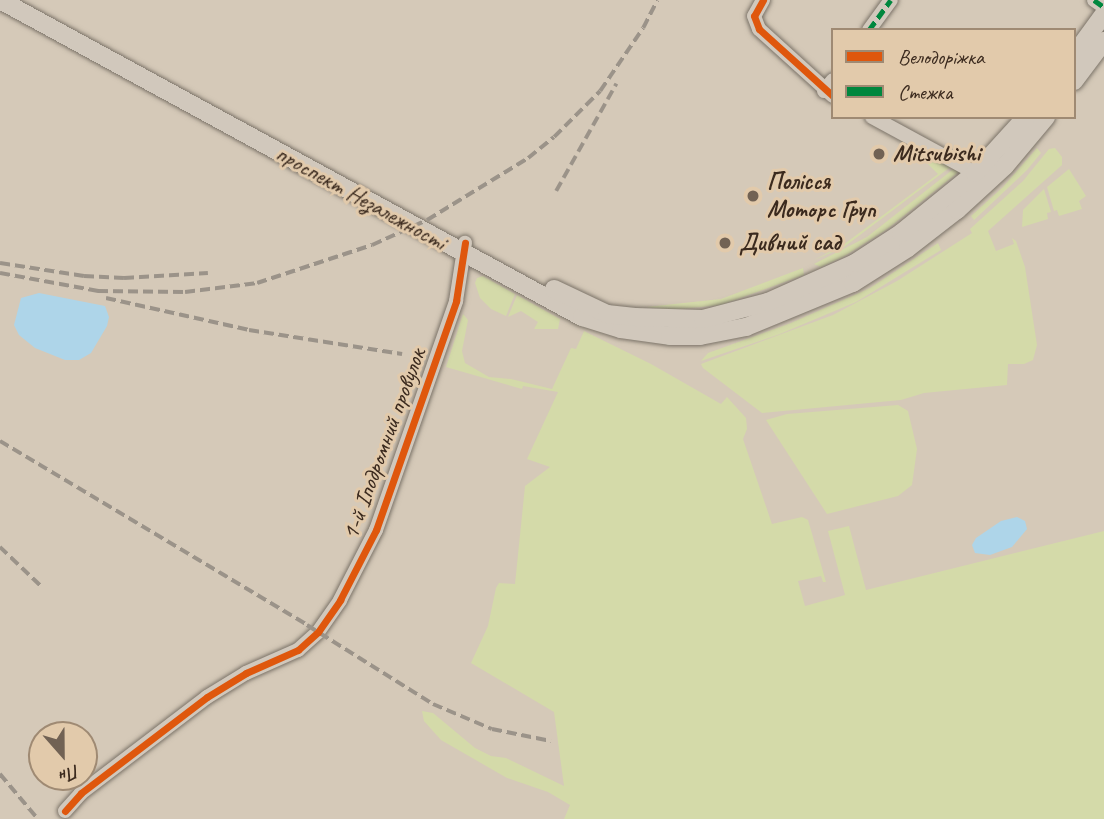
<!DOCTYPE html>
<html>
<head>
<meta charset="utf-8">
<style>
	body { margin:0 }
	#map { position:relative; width:1104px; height:819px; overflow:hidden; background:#d5c9b8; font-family:Caveat,sans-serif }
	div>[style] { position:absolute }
	.green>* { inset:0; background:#d4daa9 }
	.water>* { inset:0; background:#aed5e9 }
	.roads { filter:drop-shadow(0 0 2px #7b7368) drop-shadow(0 0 2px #7b7368) }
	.minor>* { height:14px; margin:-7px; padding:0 7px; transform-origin:7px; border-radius:7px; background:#d1c8bc }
	.major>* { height:18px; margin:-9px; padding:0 9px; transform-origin:9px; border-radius:9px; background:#d1c8bc }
	.rail>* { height:3.5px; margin-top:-1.75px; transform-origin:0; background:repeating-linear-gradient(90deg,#9b9389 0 10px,transparent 0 15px) }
	.quiet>* { height:5px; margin-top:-2.5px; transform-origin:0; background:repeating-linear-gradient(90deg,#00873e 0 10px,transparent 0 15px) }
	.cycleway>* { height:7px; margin:-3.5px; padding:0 3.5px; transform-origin:3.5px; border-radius:3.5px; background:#df570d }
	.dots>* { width:19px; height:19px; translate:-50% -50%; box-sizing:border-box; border:4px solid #e2caab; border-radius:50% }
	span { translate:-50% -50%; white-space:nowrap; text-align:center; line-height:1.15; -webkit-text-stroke:6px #e2caab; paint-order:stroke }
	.poi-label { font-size:24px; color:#3b2a1e; font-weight:700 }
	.left { translate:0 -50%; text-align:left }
	.street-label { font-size:24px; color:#3b2a1e }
	.legend { position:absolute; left:831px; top:28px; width:245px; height:91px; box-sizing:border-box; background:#e2caab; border:2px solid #9f8a73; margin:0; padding:9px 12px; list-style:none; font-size:21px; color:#3b2a1e }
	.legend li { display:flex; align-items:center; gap:14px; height:35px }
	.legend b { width:35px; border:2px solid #9f8a73 }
	.north { position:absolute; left:28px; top:721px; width:70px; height:70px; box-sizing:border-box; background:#e2caab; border:2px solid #9f8a73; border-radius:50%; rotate:159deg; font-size:19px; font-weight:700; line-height:28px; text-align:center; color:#3b2a1e }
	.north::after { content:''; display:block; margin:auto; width:24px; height:32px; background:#716254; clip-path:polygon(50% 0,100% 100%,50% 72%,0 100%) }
</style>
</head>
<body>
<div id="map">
	<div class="green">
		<div style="clip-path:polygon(1037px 148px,1041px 153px,1027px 170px,974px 220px,971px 216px,1003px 187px)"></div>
		<div style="clip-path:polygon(1055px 148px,1062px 157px,1062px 165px,988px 231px,996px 251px,1014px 244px,1012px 238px,1016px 241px,1025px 267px,1037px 345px,1033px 360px,1024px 364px,1008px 364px,1007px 385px,924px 393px,901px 400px,762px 413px,703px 368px,701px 364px,833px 315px,897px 281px,972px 233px,970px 229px,1023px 181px,1049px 149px)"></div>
		<div style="clip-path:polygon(928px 154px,953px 165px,844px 247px,814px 260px,843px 245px,938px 174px,926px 162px)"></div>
		<div style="clip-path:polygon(956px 167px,961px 170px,886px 230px,843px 257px,821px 267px,814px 264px,867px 237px)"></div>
		<div style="clip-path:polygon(1069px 169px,1086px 196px,1079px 201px,1082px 209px,1059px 216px,1057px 210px,1054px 211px,1047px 187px)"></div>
		<div style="clip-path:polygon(1044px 189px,1051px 212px,1047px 213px,1048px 219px,1022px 227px,1023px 210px)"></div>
		<div style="clip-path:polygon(938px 243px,941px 250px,856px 302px,780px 334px,701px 361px,708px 353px,791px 323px,870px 288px)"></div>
		<div style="clip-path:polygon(803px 268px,804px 275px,721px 305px,671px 310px,646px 307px,721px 299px)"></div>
		<div style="clip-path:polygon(483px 276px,515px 294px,506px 316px,491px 309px,480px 298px,475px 283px,477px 278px)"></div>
		<div style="clip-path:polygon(517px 295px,560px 319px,558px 329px,534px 329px,538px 322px,521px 311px,508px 317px)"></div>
		<div style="clip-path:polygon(463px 314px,468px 320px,462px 351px,465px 363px,489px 377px,511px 379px,552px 389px,571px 348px,576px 349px,584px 331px,651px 364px,721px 404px,727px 397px,746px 418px,747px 429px,743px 439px,772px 524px,802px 517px,808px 520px,826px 582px,823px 582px,821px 576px,798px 581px,805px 606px,845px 595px,828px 531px,849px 526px,866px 590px,1104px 531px,1104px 819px,564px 819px,570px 805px,548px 792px,507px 778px,441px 740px,424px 721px,422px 711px,433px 713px,475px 748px,491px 756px,506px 758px,564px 786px,554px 712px,471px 663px,488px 626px,496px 588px,499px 583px,515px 584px,525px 486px,550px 467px,527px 459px,558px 392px,523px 386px,522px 389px,446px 367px)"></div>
		<div style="clip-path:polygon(898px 405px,908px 411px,917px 449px,912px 485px,898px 496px,827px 514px,766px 420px,787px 414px)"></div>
	</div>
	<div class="water">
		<div style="clip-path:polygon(39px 293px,105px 306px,109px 317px,107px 326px,91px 353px,79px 360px,65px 360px,35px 348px,19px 335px,14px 325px,21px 298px)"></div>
		<div style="clip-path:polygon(1017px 517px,1025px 521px,1027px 529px,1012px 547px,990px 555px,975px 553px,972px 545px,976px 538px,1001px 521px)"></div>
	</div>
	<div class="roads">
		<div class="minor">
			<div style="left:763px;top:0;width:18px;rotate:119deg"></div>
			<div style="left:754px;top:16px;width:14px;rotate:69deg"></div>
			<div style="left:759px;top:29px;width:100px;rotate:42.2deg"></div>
			<div style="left:1094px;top:0;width:12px;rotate:35deg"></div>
			<div style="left:869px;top:30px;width:37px;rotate:-54deg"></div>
			<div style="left:824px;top:91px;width:14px;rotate:-51deg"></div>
			<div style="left:872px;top:117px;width:117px;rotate:28.5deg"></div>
			<div style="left:65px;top:811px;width:24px;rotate:-48deg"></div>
			<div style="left:81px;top:793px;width:158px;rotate:-37.3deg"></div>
			<div style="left:207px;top:697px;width:46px;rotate:-31.6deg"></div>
			<div style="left:246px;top:673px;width:57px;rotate:-23.9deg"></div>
			<div style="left:298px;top:650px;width:27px;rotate:-42deg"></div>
			<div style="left:318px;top:632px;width:39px;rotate:-55deg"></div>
			<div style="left:340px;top:600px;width:79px;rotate:-62.8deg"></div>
			<div style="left:376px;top:530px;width:243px;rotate:-70.7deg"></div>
			<div style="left:456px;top:301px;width:59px;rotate:-81.2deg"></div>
		</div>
		<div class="major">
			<div style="left:0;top:0;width:663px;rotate:28.58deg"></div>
			<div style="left:582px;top:317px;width:41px;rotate:17.1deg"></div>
			<div style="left:621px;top:329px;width:49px;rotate:8.1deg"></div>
			<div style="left:670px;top:336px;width:30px"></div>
			<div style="left:700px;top:336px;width:47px;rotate:-11.1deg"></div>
			<div style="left:746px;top:327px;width:116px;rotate:-22.4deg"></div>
			<div style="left:853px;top:283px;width:65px;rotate:-32.5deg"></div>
			<div style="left:908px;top:248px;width:62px;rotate:-37.8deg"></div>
			<div style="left:957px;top:210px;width:65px;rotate:-42.5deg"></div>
			<div style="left:1005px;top:166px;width:64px;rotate:-50.1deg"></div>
			<div style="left:1074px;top:55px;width:51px;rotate:-53.8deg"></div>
			<div style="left:1074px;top:81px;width:50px;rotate:-53.1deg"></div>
			<div style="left:554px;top:289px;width:59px;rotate:25.3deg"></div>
			<div style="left:607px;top:314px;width:28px;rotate:6deg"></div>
			<div style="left:635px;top:317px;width:68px;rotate:1.7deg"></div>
			<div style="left:703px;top:319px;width:67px;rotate:-14.7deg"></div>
			<div style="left:768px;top:302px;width:95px;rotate:-24.1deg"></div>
			<div style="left:855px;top:263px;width:55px;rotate:-33.1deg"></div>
			<div style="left:901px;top:233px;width:95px;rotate:-39deg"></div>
			<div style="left:975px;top:173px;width:76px;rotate:-47.7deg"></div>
		</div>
	</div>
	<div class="rail">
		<div style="left:556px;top:191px;width:123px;rotate:-60.7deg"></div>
		<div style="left:0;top:263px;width:85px;rotate:8.8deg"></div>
		<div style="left:84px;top:276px;width:40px;rotate:2.9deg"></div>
		<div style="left:124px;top:278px;width:84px;rotate:-3.4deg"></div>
		<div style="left:0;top:273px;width:100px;rotate:10.4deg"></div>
		<div style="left:98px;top:291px;width:87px;rotate:0.7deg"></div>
		<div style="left:185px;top:292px;width:73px;rotate:-7.1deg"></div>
		<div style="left:257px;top:283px;width:121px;rotate:-18.3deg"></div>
		<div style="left:372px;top:245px;width:60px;rotate:-24.4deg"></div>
		<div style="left:427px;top:220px;width:119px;rotate:-31.5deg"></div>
		<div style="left:528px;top:158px;width:33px;rotate:-39deg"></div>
		<div style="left:554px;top:137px;width:65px;rotate:-45deg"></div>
		<div style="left:600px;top:91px;width:76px;rotate:-55.7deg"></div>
		<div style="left:643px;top:28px;width:31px;rotate:-63deg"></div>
		<div style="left:106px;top:298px;width:147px;rotate:12.6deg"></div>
		<div style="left:249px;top:330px;width:155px;rotate:8.9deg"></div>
		<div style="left:0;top:441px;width:358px;rotate:30.9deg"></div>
		<div style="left:307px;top:625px;width:149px;rotate:32.1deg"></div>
		<div style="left:433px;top:704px;width:64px;rotate:23deg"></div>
		<div style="left:492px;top:729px;width:60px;rotate:11.5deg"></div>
		<div style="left:0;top:547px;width:57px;rotate:43.6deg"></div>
		<div style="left:0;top:774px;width:59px;rotate:49.8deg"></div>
	</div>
	<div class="quiet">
		<div style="left:1094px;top:0;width:12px;rotate:35deg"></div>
		<div style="left:869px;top:30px;width:37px;rotate:-54deg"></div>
	</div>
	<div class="cycleway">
		<div style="left:763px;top:0;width:18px;rotate:119deg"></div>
		<div style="left:754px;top:16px;width:14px;rotate:69deg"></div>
		<div style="left:759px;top:29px;width:100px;rotate:42.2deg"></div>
		<div style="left:65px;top:811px;width:24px;rotate:-48deg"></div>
		<div style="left:81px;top:793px;width:158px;rotate:-37.3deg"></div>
		<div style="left:207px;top:697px;width:46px;rotate:-31.6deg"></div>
		<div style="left:246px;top:673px;width:57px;rotate:-23.9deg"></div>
		<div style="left:298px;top:650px;width:27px;rotate:-42deg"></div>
		<div style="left:318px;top:632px;width:39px;rotate:-55deg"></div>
		<div style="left:340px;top:600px;width:79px;rotate:-62.8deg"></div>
		<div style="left:376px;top:530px;width:243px;rotate:-70.7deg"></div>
		<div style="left:456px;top:301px;width:59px;rotate:-81.2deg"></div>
	</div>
	<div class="dots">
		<div style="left:879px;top:154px;background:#716254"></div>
		<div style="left:753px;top:196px;background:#716254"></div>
		<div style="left:725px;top:243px;background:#716254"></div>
	</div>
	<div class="poi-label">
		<span class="left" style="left:893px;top:154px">Mitsubishi</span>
		<span class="left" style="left:767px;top:196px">Полісся<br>Моторс Груп</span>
		<span class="left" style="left:739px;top:243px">Дивний сад</span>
	</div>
	<div class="street-label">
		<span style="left:361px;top:198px;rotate:29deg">проспект Незалежності</span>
		<span style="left:384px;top:444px;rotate:-70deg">1-й Іподромний провулок</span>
	</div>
	<ul class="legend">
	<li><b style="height:9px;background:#df570d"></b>Велодоріжка</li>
	<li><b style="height:9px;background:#00873e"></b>Стежка</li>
	</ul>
	<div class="north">Пн</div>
</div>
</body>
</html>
